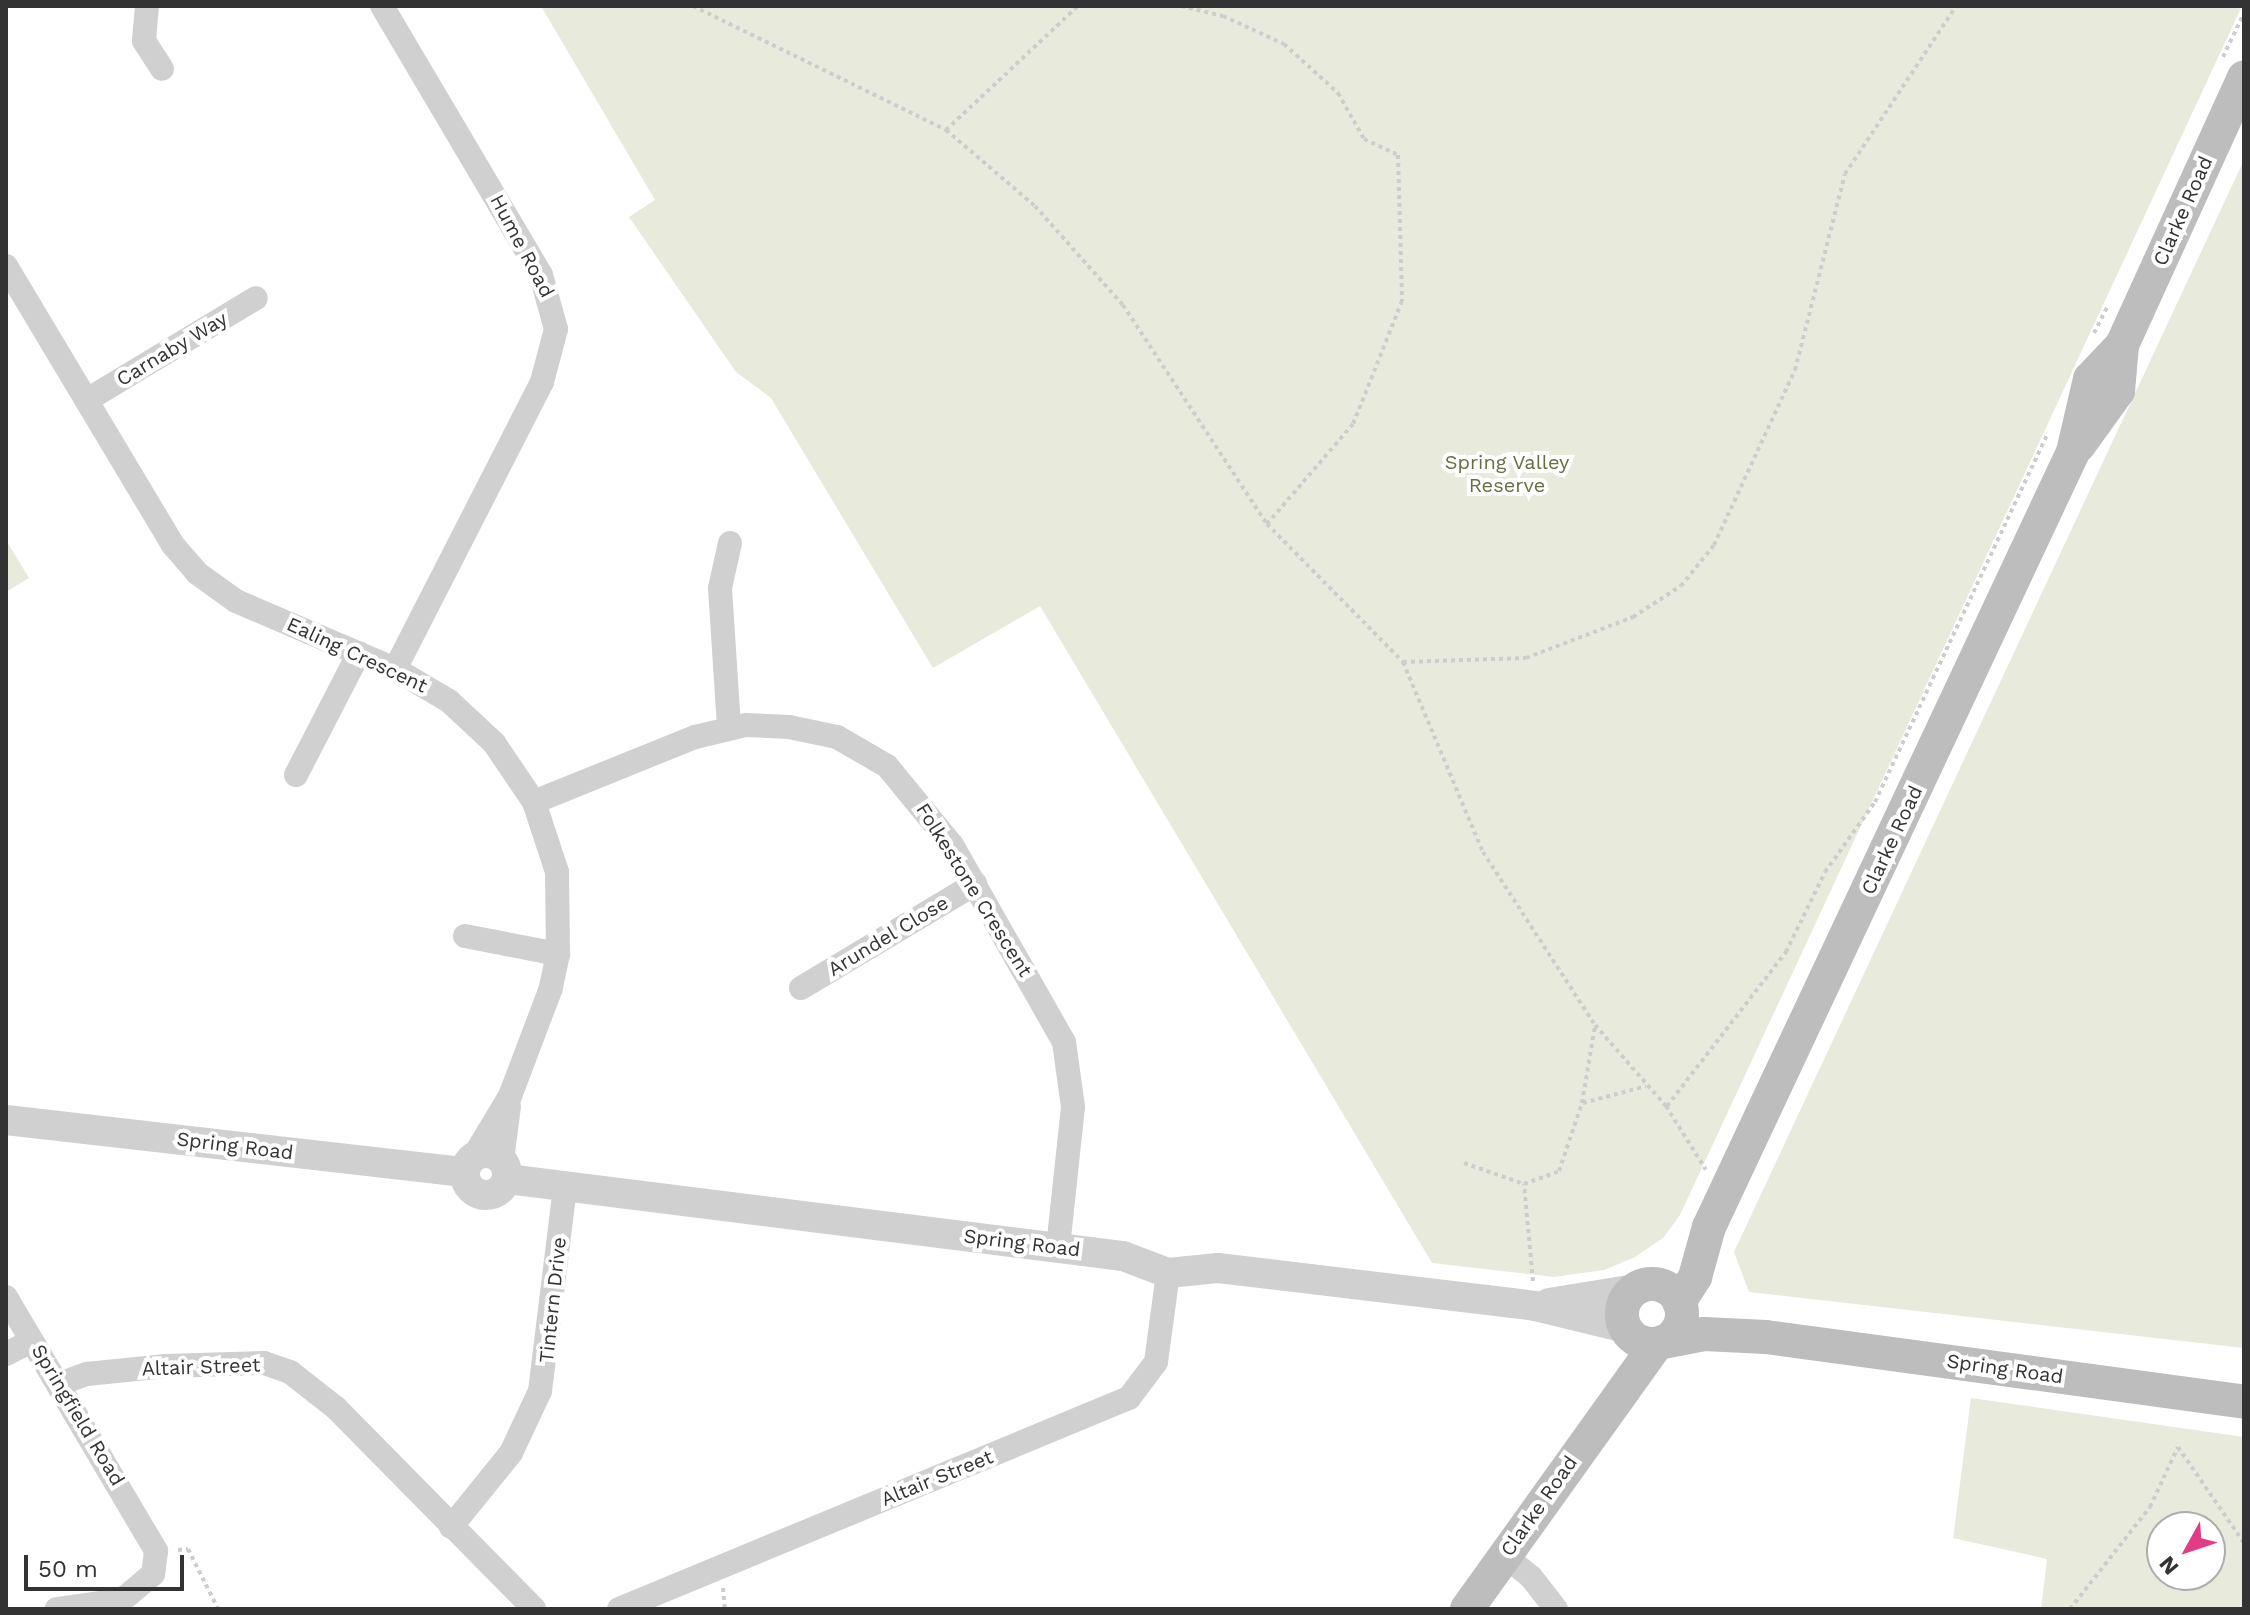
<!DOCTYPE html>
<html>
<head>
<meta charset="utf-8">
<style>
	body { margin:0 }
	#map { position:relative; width:2250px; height:1615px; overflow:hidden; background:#fff; font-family:"Work Sans",sans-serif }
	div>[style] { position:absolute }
	.green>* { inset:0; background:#e8eadc }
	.path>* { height:4px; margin-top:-2px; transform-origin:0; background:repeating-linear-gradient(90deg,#cdcdcd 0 4px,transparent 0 8px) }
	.minor>* { height:24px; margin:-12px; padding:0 12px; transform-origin:12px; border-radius:12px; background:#d0d0d0 }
	.tertiary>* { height:30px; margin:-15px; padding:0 15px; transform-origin:15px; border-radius:15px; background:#d0d0d0 }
	.tertiary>.ring { margin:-15px; padding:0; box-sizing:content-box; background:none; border:30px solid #d0d0d0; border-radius:50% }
	.secondary>* { height:34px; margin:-17px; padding:0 17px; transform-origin:17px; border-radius:17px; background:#bdbdbd }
	.secondary>.ring { margin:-17px; padding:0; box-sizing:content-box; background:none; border:34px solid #bdbdbd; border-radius:50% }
	span { translate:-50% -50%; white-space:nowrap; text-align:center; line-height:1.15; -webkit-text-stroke:8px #fff; paint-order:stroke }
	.street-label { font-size:20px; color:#333 }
	.park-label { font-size:20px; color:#676f40 }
	.frame { position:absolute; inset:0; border:8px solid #333; pointer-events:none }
	.north { position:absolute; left:2146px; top:1511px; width:80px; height:80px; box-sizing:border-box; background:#fff; border:2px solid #adadad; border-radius:50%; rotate:230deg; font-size:22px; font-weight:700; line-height:32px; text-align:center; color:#333 }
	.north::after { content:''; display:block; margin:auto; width:28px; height:36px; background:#e23c86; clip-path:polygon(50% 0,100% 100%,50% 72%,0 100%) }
	.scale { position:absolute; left:24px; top:1555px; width:160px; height:36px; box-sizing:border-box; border:4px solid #333; border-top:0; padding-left:10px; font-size:24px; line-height:28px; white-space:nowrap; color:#333; -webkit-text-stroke:6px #fff; paint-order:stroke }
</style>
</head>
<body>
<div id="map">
	<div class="green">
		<div style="clip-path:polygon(541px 6px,2242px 6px,1680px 1215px,1663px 1238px,1635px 1257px,1604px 1270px,1554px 1277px,1432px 1263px,1040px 606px,933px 668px,771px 398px,736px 372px,629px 217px,655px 200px)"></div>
		<div style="clip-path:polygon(2244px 160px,2244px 1348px,1749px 1292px,1734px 1252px)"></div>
		<div style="clip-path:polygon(6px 540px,29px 578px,6px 592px)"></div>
		<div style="clip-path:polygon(evenodd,1971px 1398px,2244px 1437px,2244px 1609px,2041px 1609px,2047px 1559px,1953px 1538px,1971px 1398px,2210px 1527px,2210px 1575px,2162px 1575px,2162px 1527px,2210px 1527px)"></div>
	</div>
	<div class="path">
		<div style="left:693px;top:6px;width:282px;rotate:26.1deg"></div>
		<div style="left:946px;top:130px;width:117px;rotate:40.5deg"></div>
		<div style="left:1035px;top:206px;width:132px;rotate:48.4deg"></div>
		<div style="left:1123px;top:305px;width:262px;rotate:56.7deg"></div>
		<div style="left:1267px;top:524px;width:194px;rotate:45.4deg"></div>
		<div style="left:1403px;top:662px;width:206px;rotate:67.2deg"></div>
		<div style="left:1483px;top:852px;width:206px;rotate:57.1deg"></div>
		<div style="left:1595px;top:1025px;width:108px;rotate:48.8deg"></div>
		<div style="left:1666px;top:1106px;width:75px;rotate:58deg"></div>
		<div style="left:1181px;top:6px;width:43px;rotate:13.4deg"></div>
		<div style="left:1223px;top:16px;width:67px;rotate:24.7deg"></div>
		<div style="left:1284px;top:44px;width:73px;rotate:42.2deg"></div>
		<div style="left:1338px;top:93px;width:53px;rotate:60.5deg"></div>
		<div style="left:1364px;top:139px;width:38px;rotate:25deg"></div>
		<div style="left:1398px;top:155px;width:146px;rotate:88.4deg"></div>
		<div style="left:1402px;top:301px;width:132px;rotate:111.7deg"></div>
		<div style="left:1353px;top:424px;width:132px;rotate:130.7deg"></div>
		<div style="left:2223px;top:57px;width:49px;rotate:-64.5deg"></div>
		<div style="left:946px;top:130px;width:181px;rotate:-43.2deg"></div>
		<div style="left:2094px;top:333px;width:31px;rotate:-63deg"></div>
		<div style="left:1403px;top:662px;width:123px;rotate:-1.9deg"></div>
		<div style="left:1526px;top:658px;width:115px;rotate:-21deg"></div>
		<div style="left:1633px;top:617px;width:57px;rotate:-32.9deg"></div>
		<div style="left:1681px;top:586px;width:53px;rotate:-51.2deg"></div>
		<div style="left:1714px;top:545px;width:193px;rotate:-65.2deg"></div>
		<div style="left:1795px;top:370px;width:202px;rotate:-75.7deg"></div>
		<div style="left:1845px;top:174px;width:201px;rotate:-56.5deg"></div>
		<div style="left:1583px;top:1103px;width:65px;rotate:-15.1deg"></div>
		<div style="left:1667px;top:1106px;width:195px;rotate:-52.3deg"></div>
		<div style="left:1786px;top:952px;width:89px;rotate:-64deg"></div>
		<div style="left:1825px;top:872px;width:86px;rotate:-54.5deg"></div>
		<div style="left:1875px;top:802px;width:405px;rotate:-64.9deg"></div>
		<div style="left:1464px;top:1163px;width:64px;rotate:19.3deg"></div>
		<div style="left:1533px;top:1281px;width:97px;rotate:-95.3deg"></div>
		<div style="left:1524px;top:1184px;width:37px;rotate:-20deg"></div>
		<div style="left:1559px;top:1171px;width:72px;rotate:-71.3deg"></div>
		<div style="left:1582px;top:1103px;width:79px;rotate:-80.5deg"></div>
		<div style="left:178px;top:1550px;width:10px;rotate:-6deg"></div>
		<div style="left:188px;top:1549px;width:67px;rotate:63.4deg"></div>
		<div style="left:723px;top:1588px;width:21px;rotate:85deg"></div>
		<div style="left:2070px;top:1609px;width:130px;rotate:-51.9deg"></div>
		<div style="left:2150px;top:1507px;width:66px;rotate:-65deg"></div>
		<div style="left:2178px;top:1447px;width:116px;rotate:55.5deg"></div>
	</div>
	<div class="minor">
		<div style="left:147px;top:6px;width:35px;rotate:95deg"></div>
		<div style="left:144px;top:41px;width:33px;rotate:57deg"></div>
		<div style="left:382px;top:6px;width:312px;rotate:59.4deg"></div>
		<div style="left:541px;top:275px;width:56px;rotate:74.5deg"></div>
		<div style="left:556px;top:329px;width:55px;rotate:104.8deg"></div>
		<div style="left:542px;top:382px;width:322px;rotate:117.1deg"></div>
		<div style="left:6px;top:266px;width:325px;rotate:59.1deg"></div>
		<div style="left:173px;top:545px;width:37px;rotate:49deg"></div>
		<div style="left:197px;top:573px;width:48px;rotate:35.7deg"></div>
		<div style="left:236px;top:601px;width:173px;rotate:23.2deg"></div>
		<div style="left:395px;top:669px;width:63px;rotate:30.7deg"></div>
		<div style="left:449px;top:701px;width:62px;rotate:43deg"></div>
		<div style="left:494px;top:743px;width:71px;rotate:55.9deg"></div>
		<div style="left:534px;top:802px;width:74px;rotate:71.8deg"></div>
		<div style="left:557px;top:872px;width:82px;rotate:89.3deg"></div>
		<div style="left:558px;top:954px;width:35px;rotate:102deg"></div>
		<div style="left:551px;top:988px;width:116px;rotate:110.8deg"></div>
		<div style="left:510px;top:1096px;width:70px;rotate:121deg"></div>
		<div style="left:87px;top:400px;width:197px;rotate:-31.1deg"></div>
		<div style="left:729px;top:727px;width:139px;rotate:-93.7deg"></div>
		<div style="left:720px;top:588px;width:46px;rotate:-77.5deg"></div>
		<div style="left:296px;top:775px;width:137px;rotate:-62.7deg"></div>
		<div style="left:534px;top:802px;width:174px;rotate:-22deg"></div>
		<div style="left:695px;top:737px;width:52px;rotate:-13.2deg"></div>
		<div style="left:746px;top:725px;width:43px;rotate:2.7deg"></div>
		<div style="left:789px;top:727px;width:49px;rotate:11.8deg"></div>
		<div style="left:837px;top:737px;width:58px;rotate:30.1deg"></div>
		<div style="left:887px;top:766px;width:102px;rotate:50.6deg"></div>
		<div style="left:952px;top:845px;width:227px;rotate:60.4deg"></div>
		<div style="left:1064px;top:1042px;width:66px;rotate:82.1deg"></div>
		<div style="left:1073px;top:1107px;width:141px;rotate:96.1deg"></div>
		<div style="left:465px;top:936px;width:95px;rotate:11deg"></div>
		<div style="left:801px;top:988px;width:203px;rotate:-30.9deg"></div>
		<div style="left:502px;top:1160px;width:54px;rotate:-82.6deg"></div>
		<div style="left:6px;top:1297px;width:295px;rotate:59.4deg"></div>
		<div style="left:156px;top:1551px;width:23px;rotate:97deg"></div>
		<div style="left:153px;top:1574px;width:40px;rotate:140deg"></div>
		<div style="left:122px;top:1600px;width:66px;rotate:172.1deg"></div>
		<div style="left:6px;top:1354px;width:29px;rotate:-27deg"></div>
		<div style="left:59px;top:1384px;width:30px;rotate:-20deg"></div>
		<div style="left:87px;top:1374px;width:79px;rotate:-5.8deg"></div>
		<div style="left:166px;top:1366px;width:98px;rotate:-1.8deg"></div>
		<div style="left:264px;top:1363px;width:28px;rotate:19deg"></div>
		<div style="left:290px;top:1372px;width:58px;rotate:38deg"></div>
		<div style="left:336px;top:1408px;width:282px;rotate:45.4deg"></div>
		<div style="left:451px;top:1527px;width:95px;rotate:-51deg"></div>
		<div style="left:511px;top:1453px;width:68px;rotate:-64.9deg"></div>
		<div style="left:540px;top:1391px;width:205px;rotate:-83deg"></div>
		<div style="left:1505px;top:1556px;width:33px;rotate:39deg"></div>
		<div style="left:1531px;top:1577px;width:41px;rotate:52deg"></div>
		<div style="left:619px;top:1609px;width:552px;rotate:-22.48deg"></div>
		<div style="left:1129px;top:1398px;width:45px;rotate:-53.1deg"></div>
		<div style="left:1156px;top:1362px;width:90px;rotate:-82.3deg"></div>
	</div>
	<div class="tertiary">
		<div style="left:6px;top:1120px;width:461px;rotate:6.5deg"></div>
		<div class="ring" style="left:465px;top:1153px;width:12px;height:12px"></div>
		<div style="left:507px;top:1179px;width:621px;rotate:7.13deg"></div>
		<div style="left:1123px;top:1256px;width:48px;rotate:20.7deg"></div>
		<div style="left:1168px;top:1273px;width:50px;rotate:-5.7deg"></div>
		<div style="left:1218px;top:1268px;width:319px;rotate:6.8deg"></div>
		<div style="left:1535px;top:1306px;width:93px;rotate:13.7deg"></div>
		<div style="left:1549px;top:1303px;width:87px;rotate:-9.2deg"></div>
	</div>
	<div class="secondary">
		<div style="left:2079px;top:445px;width:67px;rotate:-54.2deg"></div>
		<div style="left:2118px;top:391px;width:46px;rotate:-85deg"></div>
		<div style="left:2122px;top:345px;width:294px;rotate:-65.5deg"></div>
		<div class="ring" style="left:1622px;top:1284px;width:26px;height:26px"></div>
		<div style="left:1679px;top:1302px;width:30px;rotate:-57deg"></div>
		<div style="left:1695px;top:1277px;width:52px;rotate:-74.4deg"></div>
		<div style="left:1709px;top:1227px;width:856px;rotate:-64.84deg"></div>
		<div style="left:2073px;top:452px;width:75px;rotate:-76.9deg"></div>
		<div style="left:2090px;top:379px;width:47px;rotate:-46.7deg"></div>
		<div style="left:1663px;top:1342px;width:42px;rotate:-11deg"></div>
		<div style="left:1704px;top:1334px;width:62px;rotate:2.8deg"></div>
		<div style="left:1766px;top:1337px;width:482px;rotate:7.7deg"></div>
		<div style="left:1467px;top:1609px;width:326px;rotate:-54.4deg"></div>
	</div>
	<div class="street-label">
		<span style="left:2183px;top:211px;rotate:-66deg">Clarke Road</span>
		<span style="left:522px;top:246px;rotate:62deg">Hume Road</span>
		<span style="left:172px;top:349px;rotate:-31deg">Carnaby Way</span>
		<span style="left:357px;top:655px;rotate:25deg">Ealing Crescent</span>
		<span style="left:1892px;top:840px;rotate:-65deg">Clarke Road</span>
		<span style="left:974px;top:890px;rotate:58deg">Folkestone Crescent</span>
		<span style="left:888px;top:936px;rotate:-31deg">Arundel Close</span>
		<span style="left:235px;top:1146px;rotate:7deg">Spring Road</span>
		<span style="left:1022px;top:1243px;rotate:7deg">Spring Road</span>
		<span style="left:553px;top:1300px;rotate:-84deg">Tintern Drive</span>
		<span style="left:201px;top:1367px;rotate:-2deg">Altair Street</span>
		<span style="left:2005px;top:1369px;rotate:8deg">Spring Road</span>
		<span style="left:78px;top:1415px;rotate:59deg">Springfield Road</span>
		<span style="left:937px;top:1478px;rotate:-22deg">Altair Street</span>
		<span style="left:1539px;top:1506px;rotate:-55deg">Clarke Road</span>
	</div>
	<div class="park-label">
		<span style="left:1507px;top:474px">Spring Valley<br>Reserve</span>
	</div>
	<div class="frame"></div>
	<div class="north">N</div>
	<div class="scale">50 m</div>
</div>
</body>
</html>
